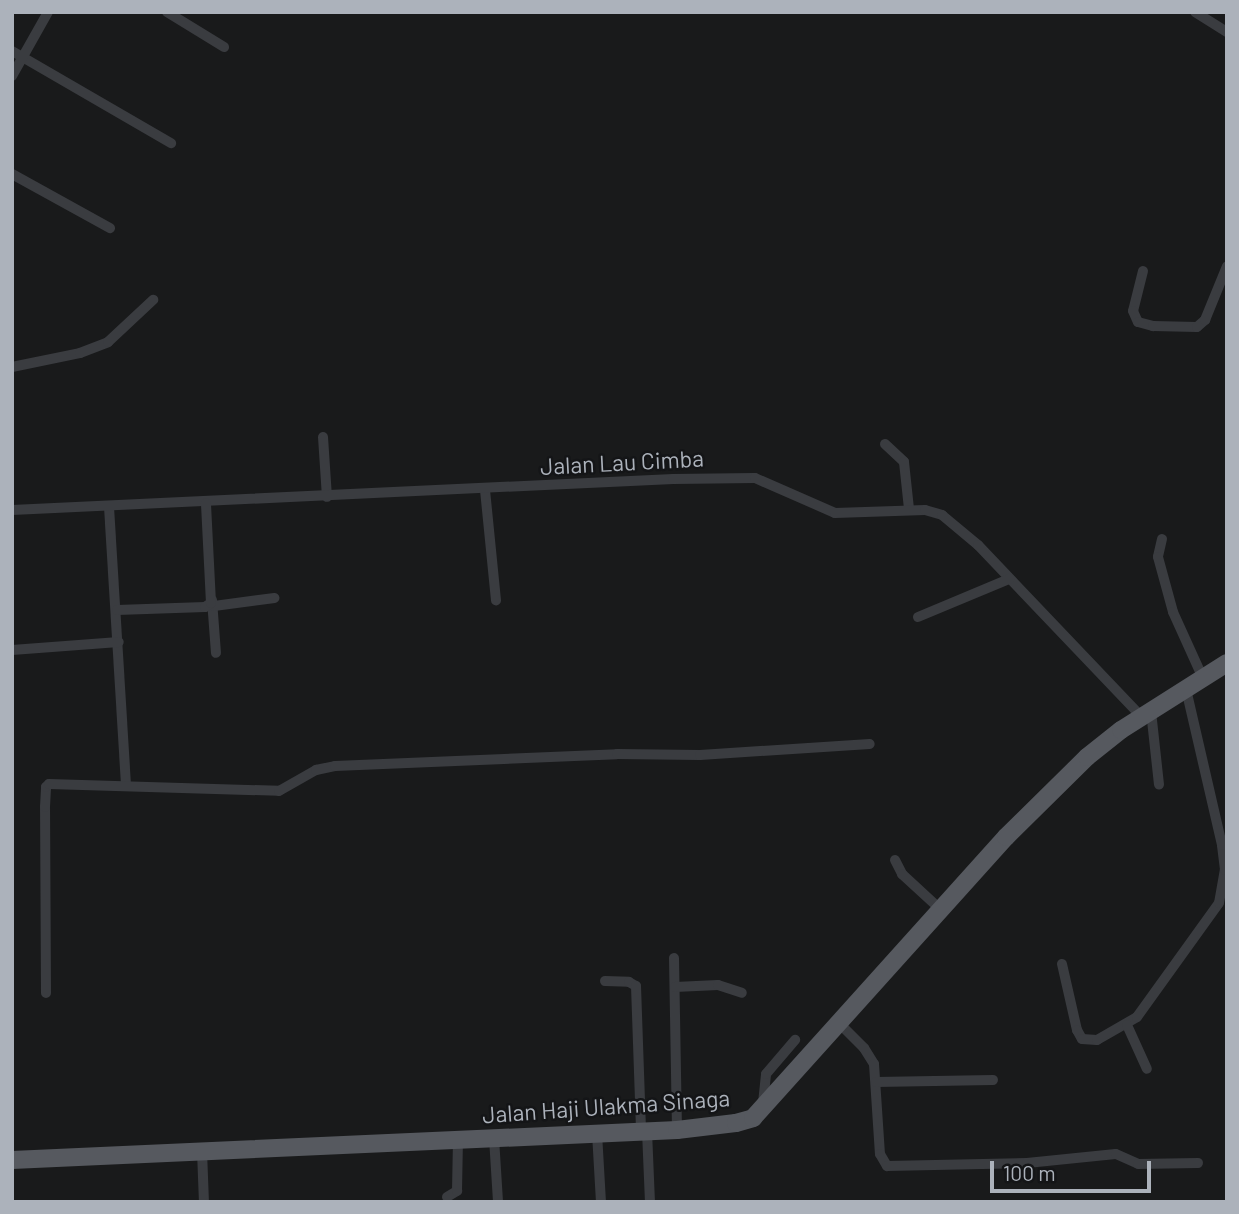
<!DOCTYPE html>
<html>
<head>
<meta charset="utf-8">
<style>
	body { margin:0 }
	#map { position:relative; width:1239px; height:1214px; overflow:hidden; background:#191a1b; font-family:Barlow,sans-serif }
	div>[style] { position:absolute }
	.street>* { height:10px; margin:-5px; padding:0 5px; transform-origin:5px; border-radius:5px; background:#3a3c40 }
	.primary>* { height:18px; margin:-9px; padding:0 9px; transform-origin:9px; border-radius:9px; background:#56595f }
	span { translate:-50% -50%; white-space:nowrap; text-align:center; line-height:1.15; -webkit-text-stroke:5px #141517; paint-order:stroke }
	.street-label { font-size:23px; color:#acb2bb }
	.frame { position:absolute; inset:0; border:14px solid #acb2bb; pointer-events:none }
	.scale { position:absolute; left:990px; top:1161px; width:161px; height:32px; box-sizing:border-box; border:4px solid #acb2bb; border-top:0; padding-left:9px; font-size:21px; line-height:24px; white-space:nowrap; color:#acb2bb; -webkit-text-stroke:5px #141517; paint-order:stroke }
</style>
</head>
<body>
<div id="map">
	<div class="street">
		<div style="left:167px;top:12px;width:67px;rotate:31.6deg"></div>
		<div style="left:1195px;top:12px;width:38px;rotate:32deg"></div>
		<div style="left:12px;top:51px;width:184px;rotate:30.1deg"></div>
		<div style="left:12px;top:76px;width:73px;rotate:-60.6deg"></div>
		<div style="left:12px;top:174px;width:112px;rotate:28.9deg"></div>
		<div style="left:1143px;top:271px;width:41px;rotate:104deg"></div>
		<div style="left:1133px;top:311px;width:12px;rotate:66deg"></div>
		<div style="left:1138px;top:322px;width:16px;rotate:15deg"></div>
		<div style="left:1153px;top:326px;width:44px;rotate:1.3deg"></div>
		<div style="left:1197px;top:327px;width:11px;rotate:-41deg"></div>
		<div style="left:1205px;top:320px;width:58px;rotate:-67.8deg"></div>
		<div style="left:12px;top:367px;width:69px;rotate:-11.6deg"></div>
		<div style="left:80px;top:353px;width:30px;rotate:-21deg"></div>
		<div style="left:108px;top:342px;width:62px;rotate:-43deg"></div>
		<div style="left:323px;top:437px;width:60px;rotate:86.2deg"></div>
		<div style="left:885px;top:444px;width:26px;rotate:43deg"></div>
		<div style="left:904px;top:462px;width:47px;rotate:83.9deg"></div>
		<div style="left:485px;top:490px;width:111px;rotate:84.3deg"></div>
		<div style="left:109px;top:507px;width:278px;rotate:86.5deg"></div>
		<div style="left:12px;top:510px;width:662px;rotate:-2.69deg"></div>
		<div style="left:673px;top:479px;width:82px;rotate:-0.7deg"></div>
		<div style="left:755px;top:478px;width:87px;rotate:23.6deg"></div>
		<div style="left:835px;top:513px;width:90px;rotate:-1.9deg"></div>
		<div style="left:925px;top:510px;width:18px;rotate:16deg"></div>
		<div style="left:942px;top:515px;width:47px;rotate:39.8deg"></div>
		<div style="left:978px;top:545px;width:236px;rotate:46.4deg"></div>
		<div style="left:1162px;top:539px;width:18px;rotate:103deg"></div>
		<div style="left:1158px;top:557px;width:57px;rotate:74.7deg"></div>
		<div style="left:1173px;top:612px;width:72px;rotate:65.6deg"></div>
		<div style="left:212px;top:600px;width:53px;rotate:85.7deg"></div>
		<div style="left:214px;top:606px;width:61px;rotate:-7.6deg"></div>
		<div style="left:117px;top:610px;width:88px;rotate:-2deg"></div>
		<div style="left:205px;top:607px;width:7px;rotate:-34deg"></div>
		<div style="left:211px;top:603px;width:100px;rotate:-92.9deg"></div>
		<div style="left:918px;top:617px;width:99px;rotate:-22.7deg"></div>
		<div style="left:12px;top:650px;width:107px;rotate:-4.3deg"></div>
		<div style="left:1151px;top:711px;width:74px;rotate:83.8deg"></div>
		<div style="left:895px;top:860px;width:16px;rotate:63deg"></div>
		<div style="left:902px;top:874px;width:53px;rotate:42.7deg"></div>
		<div style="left:674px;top:958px;width:172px;rotate:89deg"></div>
		<div style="left:1062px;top:964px;width:68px;rotate:77.2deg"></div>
		<div style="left:1077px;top:1030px;width:10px;rotate:61deg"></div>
		<div style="left:1082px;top:1039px;width:15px;rotate:4deg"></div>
		<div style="left:1097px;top:1040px;width:46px;rotate:-29.9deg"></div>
		<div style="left:1137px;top:1017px;width:140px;rotate:-54.3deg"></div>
		<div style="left:1219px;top:903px;width:34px;rotate:-80deg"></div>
		<div style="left:1225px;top:870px;width:25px;rotate:-97deg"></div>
		<div style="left:1222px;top:845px;width:160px;rotate:-103deg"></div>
		<div style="left:605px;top:981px;width:24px;rotate:2deg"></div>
		<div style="left:629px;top:982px;width:8px;rotate:30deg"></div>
		<div style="left:636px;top:986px;width:146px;rotate:88deg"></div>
		<div style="left:675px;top:987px;width:43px;rotate:-2.7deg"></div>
		<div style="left:718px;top:985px;width:25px;rotate:18deg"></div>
		<div style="left:46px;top:993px;width:186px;rotate:-90.3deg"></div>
		<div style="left:45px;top:807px;width:20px;rotate:-87deg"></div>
		<div style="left:46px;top:787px;width:4px;rotate:-45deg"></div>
		<div style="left:49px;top:784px;width:230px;rotate:1.7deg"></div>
		<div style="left:279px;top:791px;width:43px;rotate:-29.6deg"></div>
		<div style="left:316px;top:770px;width:19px;rotate:-12deg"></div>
		<div style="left:335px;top:766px;width:282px;rotate:-2.4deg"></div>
		<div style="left:617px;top:754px;width:83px;rotate:0.7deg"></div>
		<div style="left:700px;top:755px;width:170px;rotate:-3.7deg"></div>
		<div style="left:840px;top:1024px;width:34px;rotate:45deg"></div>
		<div style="left:864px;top:1048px;width:19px;rotate:58deg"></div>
		<div style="left:874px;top:1064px;width:90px;rotate:86.2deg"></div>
		<div style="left:880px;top:1154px;width:14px;rotate:60deg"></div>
		<div style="left:887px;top:1166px;width:140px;rotate:-1.2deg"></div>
		<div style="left:1027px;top:1163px;width:89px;rotate:-5.8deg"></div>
		<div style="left:1116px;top:1154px;width:24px;rotate:24deg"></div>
		<div style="left:1138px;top:1164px;width:60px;rotate:-1deg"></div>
		<div style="left:1127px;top:1025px;width:48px;rotate:65.6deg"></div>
		<div style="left:876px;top:1082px;width:117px;rotate:-1deg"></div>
		<div style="left:763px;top:1103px;width:29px;rotate:-84deg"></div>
		<div style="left:766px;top:1074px;width:45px;rotate:-49.5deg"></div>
		<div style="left:647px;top:1131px;width:71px;rotate:87.6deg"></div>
		<div style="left:597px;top:1133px;width:69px;rotate:86.7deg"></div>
		<div style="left:494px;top:1138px;width:64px;rotate:86.4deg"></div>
		<div style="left:202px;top:1151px;width:51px;rotate:87.8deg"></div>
		<div style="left:447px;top:1197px;width:12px;rotate:-31deg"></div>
		<div style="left:457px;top:1191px;width:51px;rotate:-88.9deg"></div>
	</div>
	<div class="primary">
		<div style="left:12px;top:1160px;width:666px;rotate:-2.58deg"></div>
		<div style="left:677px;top:1130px;width:59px;rotate:-6.8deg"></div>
		<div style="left:736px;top:1123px;width:18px;rotate:-16deg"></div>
		<div style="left:753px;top:1118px;width:378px;rotate:-48deg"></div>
		<div style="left:1006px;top:837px;width:114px;rotate:-44.6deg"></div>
		<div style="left:1087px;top:757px;width:43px;rotate:-38.5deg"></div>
		<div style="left:1121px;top:730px;width:125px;rotate:-32.3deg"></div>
	</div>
	<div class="street-label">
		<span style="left:622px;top:462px;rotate:-3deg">Jalan Lau Cimba</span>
		<span style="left:606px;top:1106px;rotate:-4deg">Jalan Haji Ulakma Sinaga</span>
	</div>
	<div class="frame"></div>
	<div class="scale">100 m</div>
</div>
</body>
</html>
